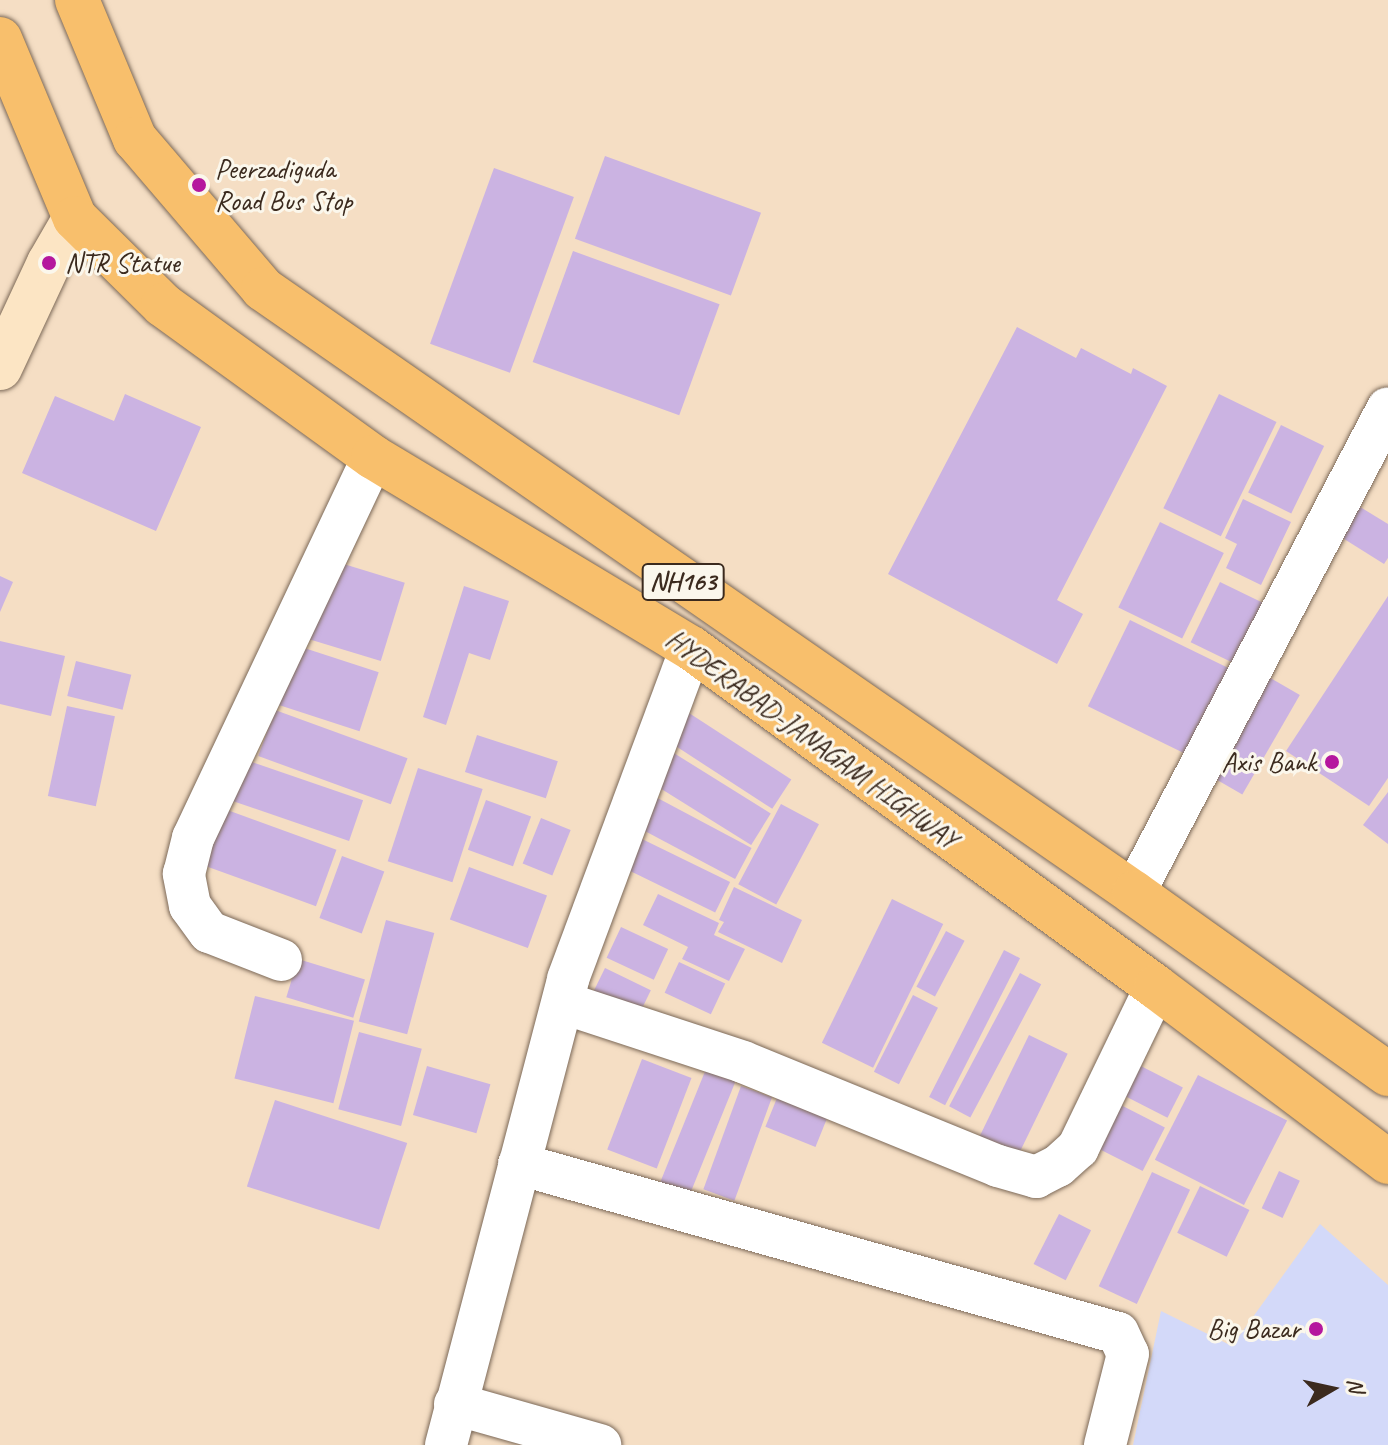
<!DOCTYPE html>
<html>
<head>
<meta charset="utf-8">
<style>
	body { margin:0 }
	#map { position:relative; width:1388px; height:1445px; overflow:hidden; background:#f5dec4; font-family:Caveat,sans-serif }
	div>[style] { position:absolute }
	.built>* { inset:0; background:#d3d9f9 }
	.building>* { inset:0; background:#cbb3e2; transform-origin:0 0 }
	.roads { filter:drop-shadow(0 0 2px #7c6958) drop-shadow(0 0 2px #7c6958) }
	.street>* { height:42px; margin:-21px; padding:0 21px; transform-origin:21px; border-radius:21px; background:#fff }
	.secondary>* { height:44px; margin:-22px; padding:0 22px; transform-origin:22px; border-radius:22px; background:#fce5c4 }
	.highway>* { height:44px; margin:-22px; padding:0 22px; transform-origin:22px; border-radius:22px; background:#f8bf6c }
	.dots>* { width:22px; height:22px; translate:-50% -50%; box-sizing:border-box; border:4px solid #fbf7ec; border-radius:50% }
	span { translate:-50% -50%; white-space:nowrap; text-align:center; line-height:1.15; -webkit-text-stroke:6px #fbf7ec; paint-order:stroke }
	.shield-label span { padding:2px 6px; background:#fbf7ec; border:2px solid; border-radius:6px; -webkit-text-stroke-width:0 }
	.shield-label { font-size:26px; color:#3b2a1e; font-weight:700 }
	.poi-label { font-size:28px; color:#3b2a1e }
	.left { translate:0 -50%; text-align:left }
	.right { translate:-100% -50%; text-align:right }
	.street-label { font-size:28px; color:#3b2a1e }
	.north { position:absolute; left:1292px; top:1349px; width:80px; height:80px; -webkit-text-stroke:6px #fbf7ec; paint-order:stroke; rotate:81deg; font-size:22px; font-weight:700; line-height:32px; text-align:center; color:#3b2a1e }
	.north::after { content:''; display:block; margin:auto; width:28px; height:36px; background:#3b2a1e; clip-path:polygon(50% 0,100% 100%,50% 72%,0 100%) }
</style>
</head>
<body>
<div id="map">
	<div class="built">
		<div style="clip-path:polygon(1320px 1224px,1388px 1285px,1388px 1445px,1133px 1445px,1161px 1311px,1232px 1346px)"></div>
	</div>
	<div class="building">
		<div style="left:605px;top:156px;width:166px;height:88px;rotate:20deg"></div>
		<div style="left:494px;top:168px;width:85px;height:187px;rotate:20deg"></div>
		<div style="left:573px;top:251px;width:156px;height:118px;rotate:20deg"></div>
		<div style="clip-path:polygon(1017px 327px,1076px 358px,1081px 348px,1131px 374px,1133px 368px,1167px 386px,1057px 600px,1083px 614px,1057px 664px,888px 574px)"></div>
		<div style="clip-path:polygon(125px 394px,201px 427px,156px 531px,22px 473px,55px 396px,114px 421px)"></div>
		<div style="left:1219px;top:394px;width:64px;height:127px;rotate:26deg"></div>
		<div style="left:1281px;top:425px;width:48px;height:75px;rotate:26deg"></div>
		<div style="clip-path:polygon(1243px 499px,1291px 522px,1261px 585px,1226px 568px,1237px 544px,1225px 538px)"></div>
		<div style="clip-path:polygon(1352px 502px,1388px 524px,1388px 558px,1384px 564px,1333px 532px)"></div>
		<div style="left:1160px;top:522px;width:71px;height:95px;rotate:26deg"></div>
		<div style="left:334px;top:561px;width:74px;height:82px;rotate:17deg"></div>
		<div style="clip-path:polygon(0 576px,13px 582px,0 612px)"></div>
		<div style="left:1220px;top:582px;width:55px;height:67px;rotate:26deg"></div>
		<div style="clip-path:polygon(464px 586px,509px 601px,490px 660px,469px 653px,446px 725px,423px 717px)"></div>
		<div style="clip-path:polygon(1388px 596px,1388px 778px,1369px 806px,1286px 751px)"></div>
		<div style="left:1130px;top:620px;width:118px;height:96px;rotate:26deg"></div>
		<div style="clip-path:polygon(0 641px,65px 656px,51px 716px,0 704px)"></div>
		<div style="left:295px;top:645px;width:88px;height:62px;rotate:18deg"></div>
		<div style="left:76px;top:661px;width:57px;height:36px;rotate:14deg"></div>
		<div style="left:1260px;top:672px;width:46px;height:115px;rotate:30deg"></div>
		<div style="left:67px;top:706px;width:49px;height:92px;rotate:12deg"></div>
		<div style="left:275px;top:710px;width:141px;height:49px;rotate:20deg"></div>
		<div style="left:689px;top:713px;width:122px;height:35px;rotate:33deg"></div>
		<div style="left:477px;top:735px;width:85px;height:39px;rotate:18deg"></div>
		<div style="left:669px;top:750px;width:120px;height:37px;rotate:32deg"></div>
		<div style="left:243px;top:759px;width:127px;height:43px;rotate:19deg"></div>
		<div style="left:418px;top:768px;width:68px;height:98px;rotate:18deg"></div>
		<div style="clip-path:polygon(1388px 792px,1388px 844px,1363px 825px)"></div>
		<div style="left:650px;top:794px;width:115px;height:35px;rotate:28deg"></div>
		<div style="left:486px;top:800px;width:48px;height:53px;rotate:20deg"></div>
		<div style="left:781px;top:804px;width:43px;height:91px;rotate:28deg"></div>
		<div style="left:219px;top:807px;width:125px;height:60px;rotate:20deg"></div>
		<div style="left:541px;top:818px;width:32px;height:49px;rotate:22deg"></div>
		<div style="left:642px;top:839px;width:98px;height:34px;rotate:26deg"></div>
		<div style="left:342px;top:856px;width:45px;height:66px;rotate:20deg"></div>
		<div style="left:469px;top:867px;width:83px;height:56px;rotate:20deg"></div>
		<div style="clip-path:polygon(734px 887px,802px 920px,782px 963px,718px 932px,724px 922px,719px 920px)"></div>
		<div style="clip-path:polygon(658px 894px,719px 923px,714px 935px,745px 949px,729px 981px,682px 959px,688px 947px,643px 925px)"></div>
		<div style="left:892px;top:899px;width:57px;height:160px;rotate:26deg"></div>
		<div style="left:386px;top:920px;width:50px;height:105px;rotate:15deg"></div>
		<div style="left:621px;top:927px;width:52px;height:34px;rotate:25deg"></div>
		<div style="left:946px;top:931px;width:21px;height:63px;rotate:28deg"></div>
		<div style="left:1004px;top:950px;width:18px;height:165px;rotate:27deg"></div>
		<div style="left:298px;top:959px;width:70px;height:40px;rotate:17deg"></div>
		<div style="left:679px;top:962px;width:51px;height:34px;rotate:25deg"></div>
		<div style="left:605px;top:968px;width:51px;height:36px;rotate:26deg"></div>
		<div style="left:1020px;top:973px;width:24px;height:151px;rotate:28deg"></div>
		<div style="left:913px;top:995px;width:28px;height:86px;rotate:27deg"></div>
		<div style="left:255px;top:996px;width:102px;height:85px;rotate:14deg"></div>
		<div style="left:359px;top:1032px;width:65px;height:80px;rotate:15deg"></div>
		<div style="left:1029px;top:1035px;width:43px;height:117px;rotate:26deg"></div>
		<div style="left:642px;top:1059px;width:53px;height:97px;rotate:21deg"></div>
		<div style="left:1133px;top:1062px;width:56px;height:34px;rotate:27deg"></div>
		<div style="left:427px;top:1066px;width:66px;height:51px;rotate:16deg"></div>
		<div style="left:706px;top:1069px;width:32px;height:122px;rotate:22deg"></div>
		<div style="left:1198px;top:1075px;width:100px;height:95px;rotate:27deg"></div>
		<div style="left:741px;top:1086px;width:33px;height:110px;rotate:20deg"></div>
		<div style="left:777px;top:1098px;width:54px;height:31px;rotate:22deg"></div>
		<div style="left:275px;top:1100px;width:139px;height:91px;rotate:18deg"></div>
		<div style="left:1115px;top:1102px;width:56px;height:49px;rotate:27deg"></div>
		<div style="left:1279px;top:1171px;width:23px;height:41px;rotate:25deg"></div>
		<div style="left:1152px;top:1172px;width:42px;height:126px;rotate:25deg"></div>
		<div style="left:1200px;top:1186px;width:55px;height:52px;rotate:26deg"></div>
		<div style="left:1059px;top:1214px;width:36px;height:56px;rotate:27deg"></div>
	</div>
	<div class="roads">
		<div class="street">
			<div style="left:1134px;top:893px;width:547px;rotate:-62.36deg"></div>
			<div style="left:281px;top:960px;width:77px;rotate:-158.7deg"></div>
			<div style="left:209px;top:932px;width:32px;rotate:-126deg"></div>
			<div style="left:190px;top:906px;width:33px;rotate:-101deg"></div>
			<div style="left:184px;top:874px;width:37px;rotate:-76deg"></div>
			<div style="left:193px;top:838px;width:421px;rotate:-64.7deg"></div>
			<div style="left:564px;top:1003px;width:188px;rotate:18.2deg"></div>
			<div style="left:743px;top:1062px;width:275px;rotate:22.2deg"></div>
			<div style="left:998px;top:1166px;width:40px;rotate:16deg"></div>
			<div style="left:1036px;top:1177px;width:25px;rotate:-27deg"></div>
			<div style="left:1058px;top:1166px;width:27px;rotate:-42deg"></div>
			<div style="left:1078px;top:1148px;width:179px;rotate:-64.2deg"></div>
			<div style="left:519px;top:1164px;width:622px;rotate:15.76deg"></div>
			<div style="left:1118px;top:1333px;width:23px;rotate:65deg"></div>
			<div style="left:1128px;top:1354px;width:94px;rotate:104.2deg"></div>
			<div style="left:455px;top:1404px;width:151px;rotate:15.8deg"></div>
			<div style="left:446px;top:1445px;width:482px;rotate:-75.3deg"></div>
			<div style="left:568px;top:979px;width:353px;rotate:-69.6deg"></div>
		</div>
		<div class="secondary">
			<div style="left:0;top:368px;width:116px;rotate:-65deg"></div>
			<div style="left:49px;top:263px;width:52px;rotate:-60deg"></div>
		</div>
		<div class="highway">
			<div style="left:77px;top:0;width:151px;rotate:67.4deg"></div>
			<div style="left:135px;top:139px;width:197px;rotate:49.5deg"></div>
			<div style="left:263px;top:289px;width:1060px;rotate:34.74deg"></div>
			<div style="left:1134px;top:893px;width:312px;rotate:35.5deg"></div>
			<div style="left:0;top:39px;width:194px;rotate:67.3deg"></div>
			<div style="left:75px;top:218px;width:124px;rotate:44.7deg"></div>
			<div style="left:163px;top:305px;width:259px;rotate:35.9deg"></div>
			<div style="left:373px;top:457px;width:371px;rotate:31deg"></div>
			<div style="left:691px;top:648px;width:575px;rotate:36.09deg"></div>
			<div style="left:1156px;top:987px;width:291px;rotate:37deg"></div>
		</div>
	</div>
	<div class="dots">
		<div style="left:199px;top:185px;background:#b5179e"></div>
		<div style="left:49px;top:263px;background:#b5179e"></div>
		<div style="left:1332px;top:762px;background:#b5179e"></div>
		<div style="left:1316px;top:1329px;background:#b5179e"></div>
	</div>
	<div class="shield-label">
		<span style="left:683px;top:582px">NH163</span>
	</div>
	<div class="poi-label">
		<span class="left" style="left:215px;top:185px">Peerzadiguda<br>Road Bus Stop</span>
		<span class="left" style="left:65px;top:263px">NTR Statue</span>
		<span class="right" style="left:1316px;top:762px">Axis Bank</span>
		<span class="right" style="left:1300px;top:1329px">Big Bazar</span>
	</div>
	<div class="street-label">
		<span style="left:812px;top:739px;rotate:36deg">HYDERABAD-JANAGAM HIGHWAY</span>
	</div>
	<div class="north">N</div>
</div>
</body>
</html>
